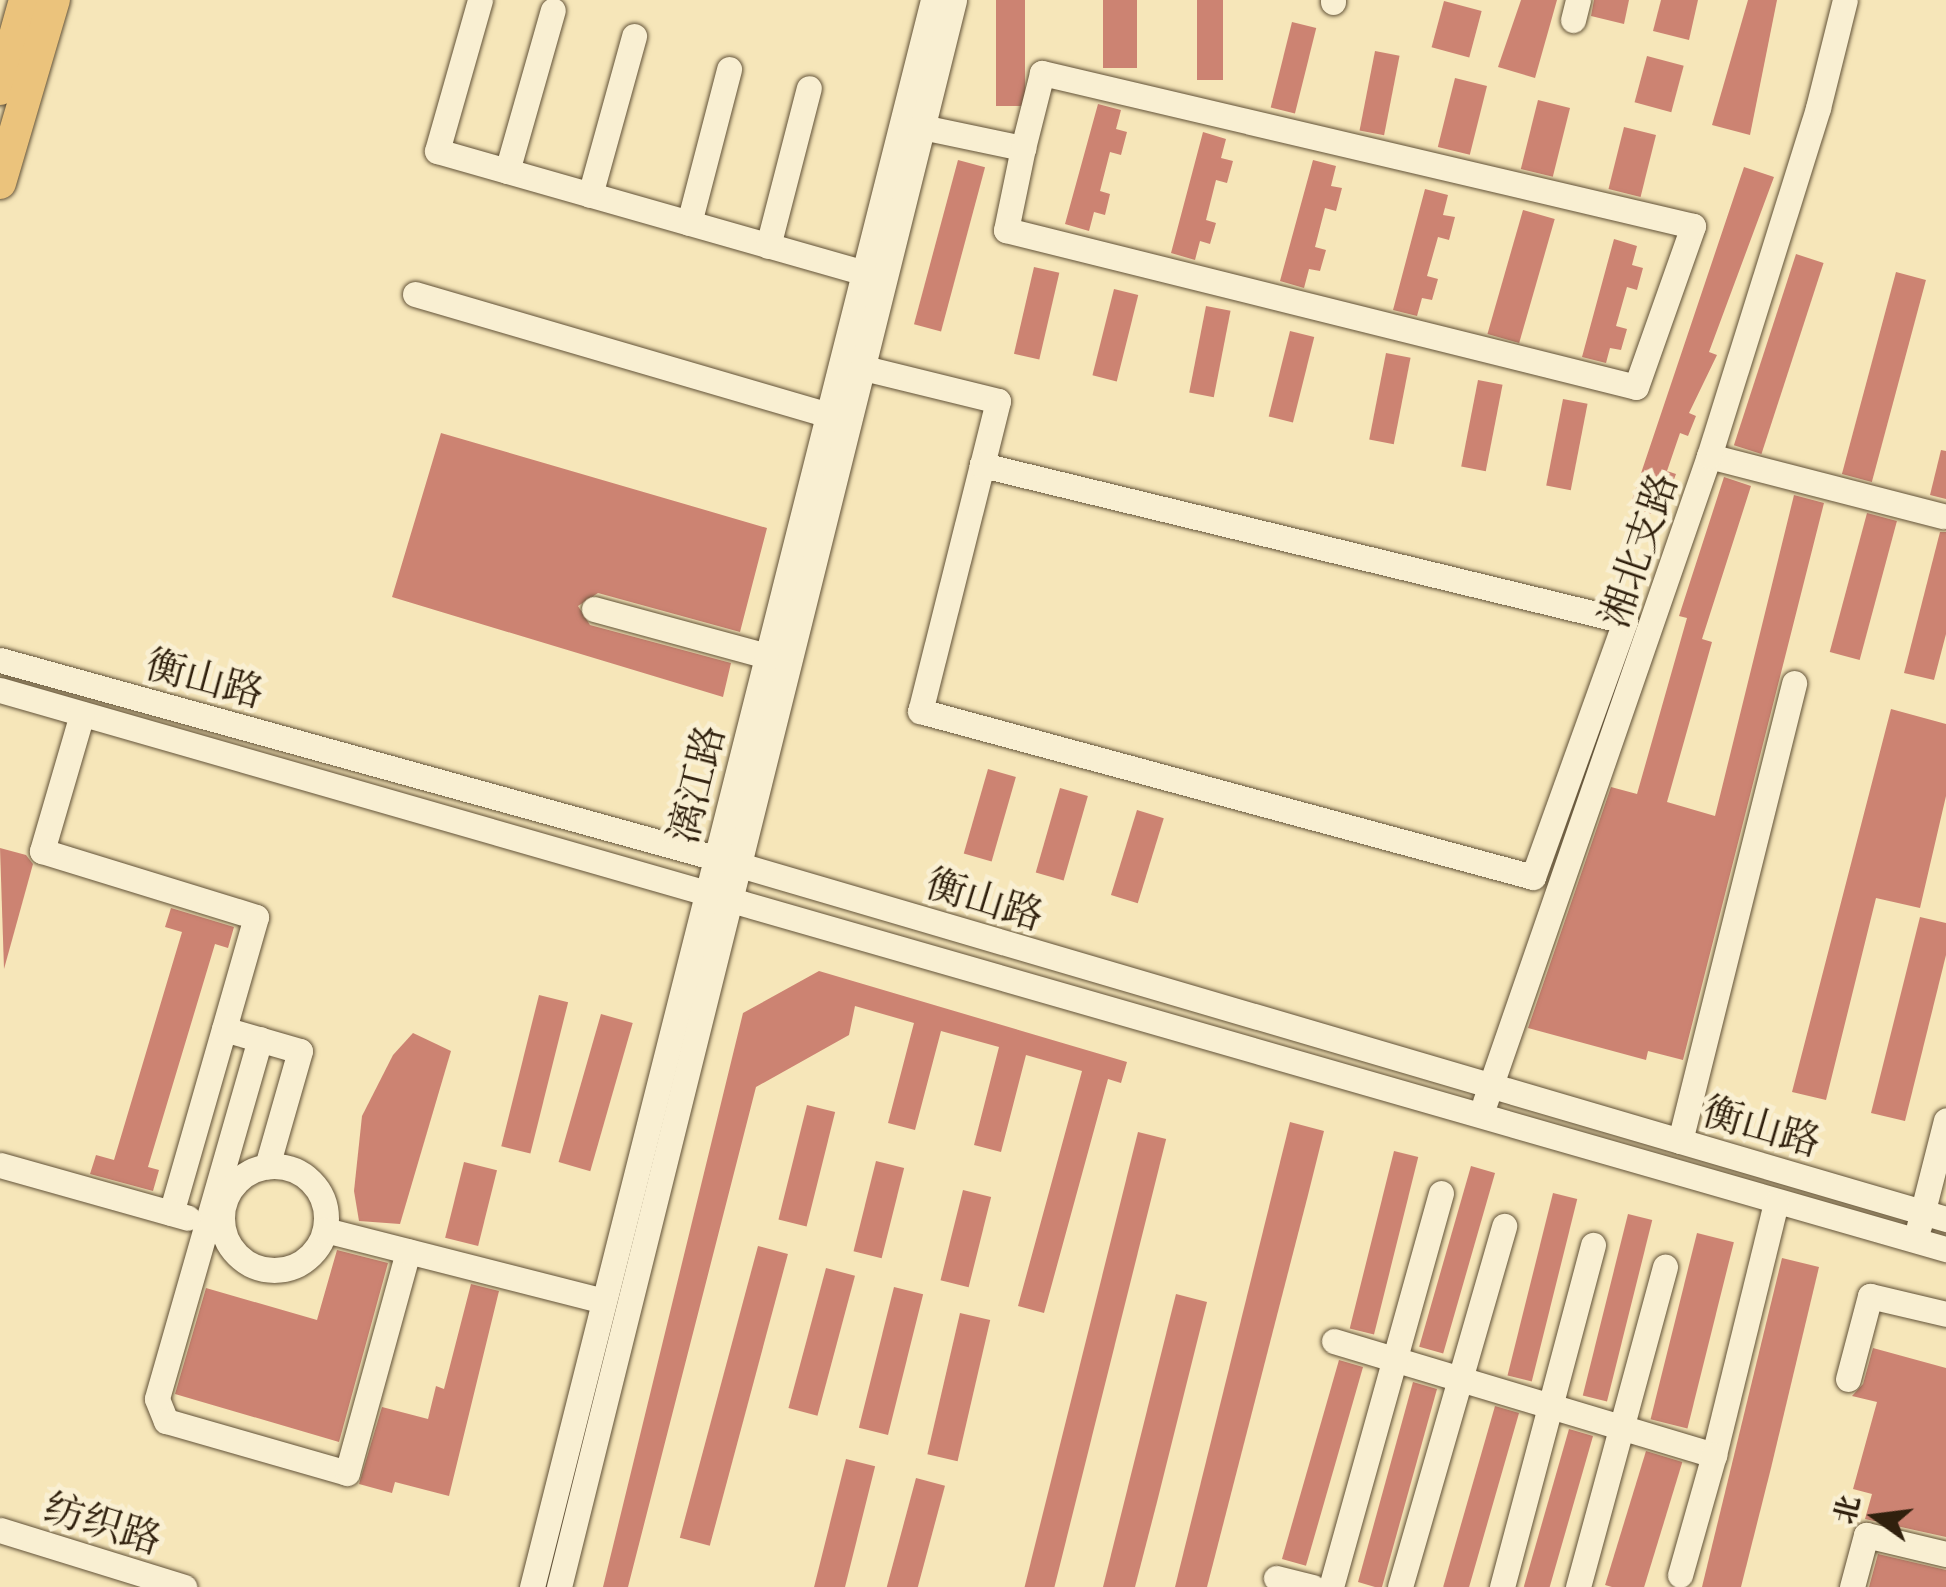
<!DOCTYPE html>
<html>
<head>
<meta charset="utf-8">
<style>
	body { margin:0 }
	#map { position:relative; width:1946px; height:1587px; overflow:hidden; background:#f6e6b9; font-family:"EB Garamond","Noto Serif SC",serif }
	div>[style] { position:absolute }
	.building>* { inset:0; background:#cc8372; transform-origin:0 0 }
	.roads { filter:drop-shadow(0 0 2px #625238) drop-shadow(0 0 2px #625238) }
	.minor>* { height:25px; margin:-12.5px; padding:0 12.5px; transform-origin:12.5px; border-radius:12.5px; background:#f9efd2 }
	.minor>.ring { margin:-12.5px; padding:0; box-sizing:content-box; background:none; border:25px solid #f9efd2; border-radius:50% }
	.major>* { height:32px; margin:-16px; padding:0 16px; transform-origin:16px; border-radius:16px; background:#ebc37c }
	span { translate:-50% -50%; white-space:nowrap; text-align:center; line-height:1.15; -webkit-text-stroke:10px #f9efd2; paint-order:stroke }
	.street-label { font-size:40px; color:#30200d }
	.north { position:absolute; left:1826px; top:1467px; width:100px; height:100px; -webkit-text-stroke:8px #f9efd2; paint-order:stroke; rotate:284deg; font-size:28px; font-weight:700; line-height:40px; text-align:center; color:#30200d }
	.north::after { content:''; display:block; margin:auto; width:35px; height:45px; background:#30200d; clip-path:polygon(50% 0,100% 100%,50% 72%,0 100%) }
</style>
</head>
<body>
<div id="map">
	<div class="building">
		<div style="left:996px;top:0;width:29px;height:106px"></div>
		<div style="left:1103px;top:0;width:34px;height:68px"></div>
		<div style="left:1197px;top:0;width:26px;height:80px"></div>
		<div style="clip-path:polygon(1521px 0,1557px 0,1535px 78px,1498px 67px)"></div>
		<div style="clip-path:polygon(1594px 0,1629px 0,1624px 24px,1591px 16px)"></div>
		<div style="clip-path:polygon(1661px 0,1698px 0,1689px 40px,1653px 31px)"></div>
		<div style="clip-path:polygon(1748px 0,1777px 0,1750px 135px,1712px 125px)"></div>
		<div style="left:1444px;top:1px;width:39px;height:48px;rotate:15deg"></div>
		<div style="left:1292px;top:22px;width:25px;height:88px;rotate:14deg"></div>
		<div style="left:1375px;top:51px;width:25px;height:81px;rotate:11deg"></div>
		<div style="left:1647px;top:56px;width:38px;height:48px;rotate:15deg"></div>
		<div style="left:1455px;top:78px;width:33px;height:71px;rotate:14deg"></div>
		<div style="left:1538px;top:100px;width:33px;height:71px;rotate:14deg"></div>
		<div style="clip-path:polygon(1098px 104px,1121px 110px,1116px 129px,1127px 132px,1121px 155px,1110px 152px,1100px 191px,1110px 194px,1105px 215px,1094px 212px,1089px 231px,1065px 224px)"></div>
		<div style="left:1624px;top:127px;width:33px;height:64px;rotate:14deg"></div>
		<div style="clip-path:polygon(1203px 132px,1226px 139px,1221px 158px,1233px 161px,1227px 183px,1216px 180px,1206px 220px,1216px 223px,1210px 244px,1200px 241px,1195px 260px,1171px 253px)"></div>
		<div style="left:958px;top:160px;width:28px;height:170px;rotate:15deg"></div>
		<div style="clip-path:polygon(1313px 160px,1336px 166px,1331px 186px,1342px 188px,1336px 211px,1325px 208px,1315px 247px,1326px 250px,1320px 271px,1309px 269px,1304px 288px,1280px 281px)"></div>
		<div style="clip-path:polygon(1744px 167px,1774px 177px,1709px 352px,1717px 355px,1689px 413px,1696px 416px,1688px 436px,1680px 433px,1667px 471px,1676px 474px,1668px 495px,1659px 492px,1651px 514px,1630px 506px)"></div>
		<div style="clip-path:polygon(1425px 189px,1448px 195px,1443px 215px,1455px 217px,1449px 240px,1438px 237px,1427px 276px,1438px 279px,1432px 300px,1422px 298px,1417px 316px,1393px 310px)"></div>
		<div style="left:1523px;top:210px;width:33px;height:129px;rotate:16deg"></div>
		<div style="clip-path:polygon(1614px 239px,1637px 246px,1632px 265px,1643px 268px,1637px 290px,1627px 287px,1616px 326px,1627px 329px,1621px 350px,1610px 348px,1606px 363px,1582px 357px)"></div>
		<div style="left:1796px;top:254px;width:29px;height:201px;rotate:18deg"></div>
		<div style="left:1034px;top:267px;width:26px;height:89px;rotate:13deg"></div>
		<div style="left:1896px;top:272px;width:31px;height:209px;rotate:15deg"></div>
		<div style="left:1114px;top:289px;width:25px;height:89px;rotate:14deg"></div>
		<div style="left:1206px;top:306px;width:25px;height:88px;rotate:11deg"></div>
		<div style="left:1290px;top:331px;width:25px;height:88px;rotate:14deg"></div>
		<div style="left:1386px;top:353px;width:25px;height:88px;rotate:11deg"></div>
		<div style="left:1478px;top:380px;width:25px;height:88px;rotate:11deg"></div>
		<div style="left:1563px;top:399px;width:25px;height:88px;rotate:11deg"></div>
		<div style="clip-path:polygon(441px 433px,767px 528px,740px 632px,598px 593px,578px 606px,590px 625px,731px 663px,723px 697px,392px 597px)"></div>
		<div style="clip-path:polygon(1941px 450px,1946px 451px,1946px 499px,1930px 495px)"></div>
		<div style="clip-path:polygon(1724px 477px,1751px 486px,1702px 639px,1712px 642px,1667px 802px,1715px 816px,1794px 495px,1824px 503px,1683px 1060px,1648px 1051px,1646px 1060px,1528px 1028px,1611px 787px,1637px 794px,1687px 618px,1679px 616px)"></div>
		<div style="left:1867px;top:513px;width:31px;height:144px;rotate:15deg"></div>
		<div style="clip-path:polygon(1940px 532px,1946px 532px,1946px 634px,1934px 680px,1904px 673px)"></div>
		<div style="clip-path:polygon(1891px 709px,1946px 724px,1946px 796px,1920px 908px,1876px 898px,1826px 1100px,1792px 1092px)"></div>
		<div style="left:988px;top:769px;width:29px;height:88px;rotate:16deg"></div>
		<div style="left:1060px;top:788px;width:29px;height:88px;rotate:16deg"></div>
		<div style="left:1137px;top:810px;width:28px;height:89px;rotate:17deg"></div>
		<div style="clip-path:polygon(0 848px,26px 855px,33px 864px,4px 969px)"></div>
		<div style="clip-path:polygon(171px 908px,234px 927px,228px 948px,215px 944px,148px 1167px,159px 1170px,153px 1191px,90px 1174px,96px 1155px,114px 1160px,182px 932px,165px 927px)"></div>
		<div style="clip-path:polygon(1920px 917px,1946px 923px,1946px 955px,1905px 1121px,1871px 1113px)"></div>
		<div style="clip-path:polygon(819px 971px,1127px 1062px,1121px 1083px,1108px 1079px,1044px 1313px,1018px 1306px,1082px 1071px,1026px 1055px,1001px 1152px,974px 1145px,999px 1047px,941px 1031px,915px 1130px,888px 1123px,914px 1023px,855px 1006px,849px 1035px,756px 1087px,628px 1587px,603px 1587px,743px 1013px)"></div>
		<div style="left:539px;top:995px;width:30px;height:156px;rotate:14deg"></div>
		<div style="left:601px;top:1014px;width:33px;height:154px;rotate:16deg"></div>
		<div style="clip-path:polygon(413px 1033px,451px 1051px,400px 1224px,359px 1221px,354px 1191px,362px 1116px,393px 1055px)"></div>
		<div style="left:807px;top:1105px;width:29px;height:118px;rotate:14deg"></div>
		<div style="clip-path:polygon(1290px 1122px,1324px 1131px,1308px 1195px,1207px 1587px,1175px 1587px)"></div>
		<div style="left:1138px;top:1132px;width:29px;height:469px;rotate:14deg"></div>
		<div style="left:1394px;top:1151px;width:25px;height:183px;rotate:14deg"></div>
		<div style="left:876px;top:1161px;width:29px;height:93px;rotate:14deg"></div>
		<div style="left:464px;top:1162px;width:34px;height:78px;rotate:14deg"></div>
		<div style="left:1471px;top:1166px;width:25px;height:188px;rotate:16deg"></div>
		<div style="left:963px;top:1190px;width:29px;height:93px;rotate:14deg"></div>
		<div style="left:1553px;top:1193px;width:25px;height:188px;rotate:14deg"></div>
		<div style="left:1628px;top:1214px;width:25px;height:187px;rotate:14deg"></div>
		<div style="left:1697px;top:1233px;width:38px;height:192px;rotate:14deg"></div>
		<div style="left:758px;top:1246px;width:31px;height:302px;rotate:15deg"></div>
		<div style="clip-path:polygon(337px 1250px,388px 1263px,339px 1442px,175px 1394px,206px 1288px,317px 1320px)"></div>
		<div style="clip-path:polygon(1782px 1258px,1819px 1267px,1771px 1468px,1741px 1587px,1702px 1587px)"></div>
		<div style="left:826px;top:1268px;width:30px;height:145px;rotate:15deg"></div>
		<div style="clip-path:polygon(471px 1284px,499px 1291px,449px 1496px,395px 1482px,392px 1493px,359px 1484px,382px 1407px,428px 1419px,436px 1386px,444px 1389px)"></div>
		<div style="left:894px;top:1287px;width:30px;height:145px;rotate:14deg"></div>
		<div style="clip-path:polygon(1176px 1294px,1207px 1302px,1157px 1502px,1135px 1587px,1103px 1587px)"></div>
		<div style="left:960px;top:1313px;width:31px;height:145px;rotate:13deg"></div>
		<div style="clip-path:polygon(1873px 1348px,1946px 1368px,1946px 1537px,1865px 1519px,1872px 1494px,1853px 1489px,1877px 1402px,1852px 1396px,1863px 1384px)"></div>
		<div style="left:1339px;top:1360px;width:25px;height:207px;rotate:16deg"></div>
		<div style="clip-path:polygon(1413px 1382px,1437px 1389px,1382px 1587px,1375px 1587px,1358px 1582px)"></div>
		<div style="left:1495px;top:1406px;width:25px;height:188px;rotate:16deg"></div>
		<div style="left:1569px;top:1429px;width:25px;height:164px;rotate:16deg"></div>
		<div style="left:1646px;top:1451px;width:38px;height:140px;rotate:17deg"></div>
		<div style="left:846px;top:1459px;width:30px;height:132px;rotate:14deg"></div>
		<div style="left:916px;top:1478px;width:30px;height:113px;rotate:15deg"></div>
		<div style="clip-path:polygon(1878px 1554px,1946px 1570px,1946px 1587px,1869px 1587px)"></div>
	</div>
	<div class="roads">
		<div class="minor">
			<div style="left:480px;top:0;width:157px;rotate:105.9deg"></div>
			<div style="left:437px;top:151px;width:445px;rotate:15.9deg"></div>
			<div style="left:1333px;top:2px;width:2px;rotate:-90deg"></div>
			<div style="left:1573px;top:20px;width:21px;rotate:-76deg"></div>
			<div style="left:903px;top:123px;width:123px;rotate:11.8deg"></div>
			<div style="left:1023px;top:148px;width:84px;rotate:101.7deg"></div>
			<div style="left:1006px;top:230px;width:649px;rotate:13.99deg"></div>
			<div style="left:1636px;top:387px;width:171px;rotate:-70.5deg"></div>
			<div style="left:1693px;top:226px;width:669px;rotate:-166.77deg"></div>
			<div style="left:1042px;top:73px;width:77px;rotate:104.2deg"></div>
			<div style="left:507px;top:171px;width:167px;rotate:-74.1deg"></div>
			<div style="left:590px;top:195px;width:165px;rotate:-74.5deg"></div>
			<div style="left:689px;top:223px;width:159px;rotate:-75.4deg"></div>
			<div style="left:768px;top:246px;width:163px;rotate:-75.5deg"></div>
			<div style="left:415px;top:294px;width:431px;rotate:16.3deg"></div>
			<div style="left:864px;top:368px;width:138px;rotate:13.8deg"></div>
			<div style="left:998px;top:401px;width:66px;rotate:104deg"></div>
			<div style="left:982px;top:465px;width:254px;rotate:104.1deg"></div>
			<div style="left:920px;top:711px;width:635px;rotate:15.15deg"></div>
			<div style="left:1533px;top:877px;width:272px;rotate:-70.2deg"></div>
			<div style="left:1625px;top:621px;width:662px;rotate:-166.36deg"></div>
			<div style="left:1709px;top:456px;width:242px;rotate:14.4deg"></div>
			<div style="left:594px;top:609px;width:195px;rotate:15.2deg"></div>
			<div style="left:0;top:660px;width:743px;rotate:15.46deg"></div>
			<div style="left:716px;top:858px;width:1282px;rotate:16.36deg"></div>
			<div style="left:0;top:690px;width:2025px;rotate:16.03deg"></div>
			<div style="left:82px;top:714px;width:143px;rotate:106.3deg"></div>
			<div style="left:42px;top:851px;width:224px;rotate:17.1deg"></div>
			<div style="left:256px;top:917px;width:308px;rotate:106deg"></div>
			<div style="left:224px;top:1029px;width:79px;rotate:16.1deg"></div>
			<div style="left:300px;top:1051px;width:120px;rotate:106deg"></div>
			<div style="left:260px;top:1039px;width:374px;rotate:106deg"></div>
			<div style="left:157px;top:1399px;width:24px;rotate:68deg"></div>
			<div style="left:166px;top:1421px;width:188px;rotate:16deg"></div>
			<div style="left:347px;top:1473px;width:230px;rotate:-74.6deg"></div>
			<div style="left:1485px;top:1102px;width:684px;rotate:-70.88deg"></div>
			<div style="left:1709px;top:456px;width:365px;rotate:-72.6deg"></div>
			<div style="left:1818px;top:108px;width:111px;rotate:-76deg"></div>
			<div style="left:1680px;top:1141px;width:472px;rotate:-76deg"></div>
			<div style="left:0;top:1165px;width:195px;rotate:15.7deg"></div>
			<div class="ring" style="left:222px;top:1166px;width:79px;height:79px"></div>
			<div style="left:1919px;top:1226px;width:109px;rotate:-75.7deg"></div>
			<div style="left:325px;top:1230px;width:287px;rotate:14.3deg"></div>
			<div style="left:1334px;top:1341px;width:397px;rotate:16.7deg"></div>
			<div style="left:1714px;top:1455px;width:260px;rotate:-76.2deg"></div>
			<div style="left:1848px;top:1379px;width:86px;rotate:-75.2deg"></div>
			<div style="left:1870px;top:1296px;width:78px;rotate:13.3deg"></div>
			<div style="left:0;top:1530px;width:193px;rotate:17.2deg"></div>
			<div style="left:1680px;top:1575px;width:125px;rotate:-74.2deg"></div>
			<div style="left:1276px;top:1578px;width:38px;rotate:14deg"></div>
			<div style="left:532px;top:1587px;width:1637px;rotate:-75.82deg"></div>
			<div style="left:559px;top:1587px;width:1635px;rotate:-76.02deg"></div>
			<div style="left:1331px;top:1587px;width:409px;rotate:-74.4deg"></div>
			<div style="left:1400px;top:1587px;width:376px;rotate:-73.9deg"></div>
			<div style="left:1502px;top:1587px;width:354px;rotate:-75.1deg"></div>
			<div style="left:1578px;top:1587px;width:332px;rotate:-74.8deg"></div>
			<div style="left:1852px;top:1587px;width:54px;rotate:-74.9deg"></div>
			<div style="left:1866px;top:1535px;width:82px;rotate:13.4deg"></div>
		</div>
		<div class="major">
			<div style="left:0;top:89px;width:92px;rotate:-74.3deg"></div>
			<div style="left:0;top:183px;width:191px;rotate:-73.6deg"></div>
		</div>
	</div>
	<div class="street-label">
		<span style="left:1638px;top:550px;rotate:-71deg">湘北支路</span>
		<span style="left:205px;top:678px;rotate:15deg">衡山路</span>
		<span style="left:696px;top:784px;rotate:-76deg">漓江路</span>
		<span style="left:985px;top:899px;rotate:17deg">衡山路</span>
		<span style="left:1762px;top:1126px;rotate:16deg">衡山路</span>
		<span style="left:103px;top:1523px;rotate:17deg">纺织路</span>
	</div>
	<div class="north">北</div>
</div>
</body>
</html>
